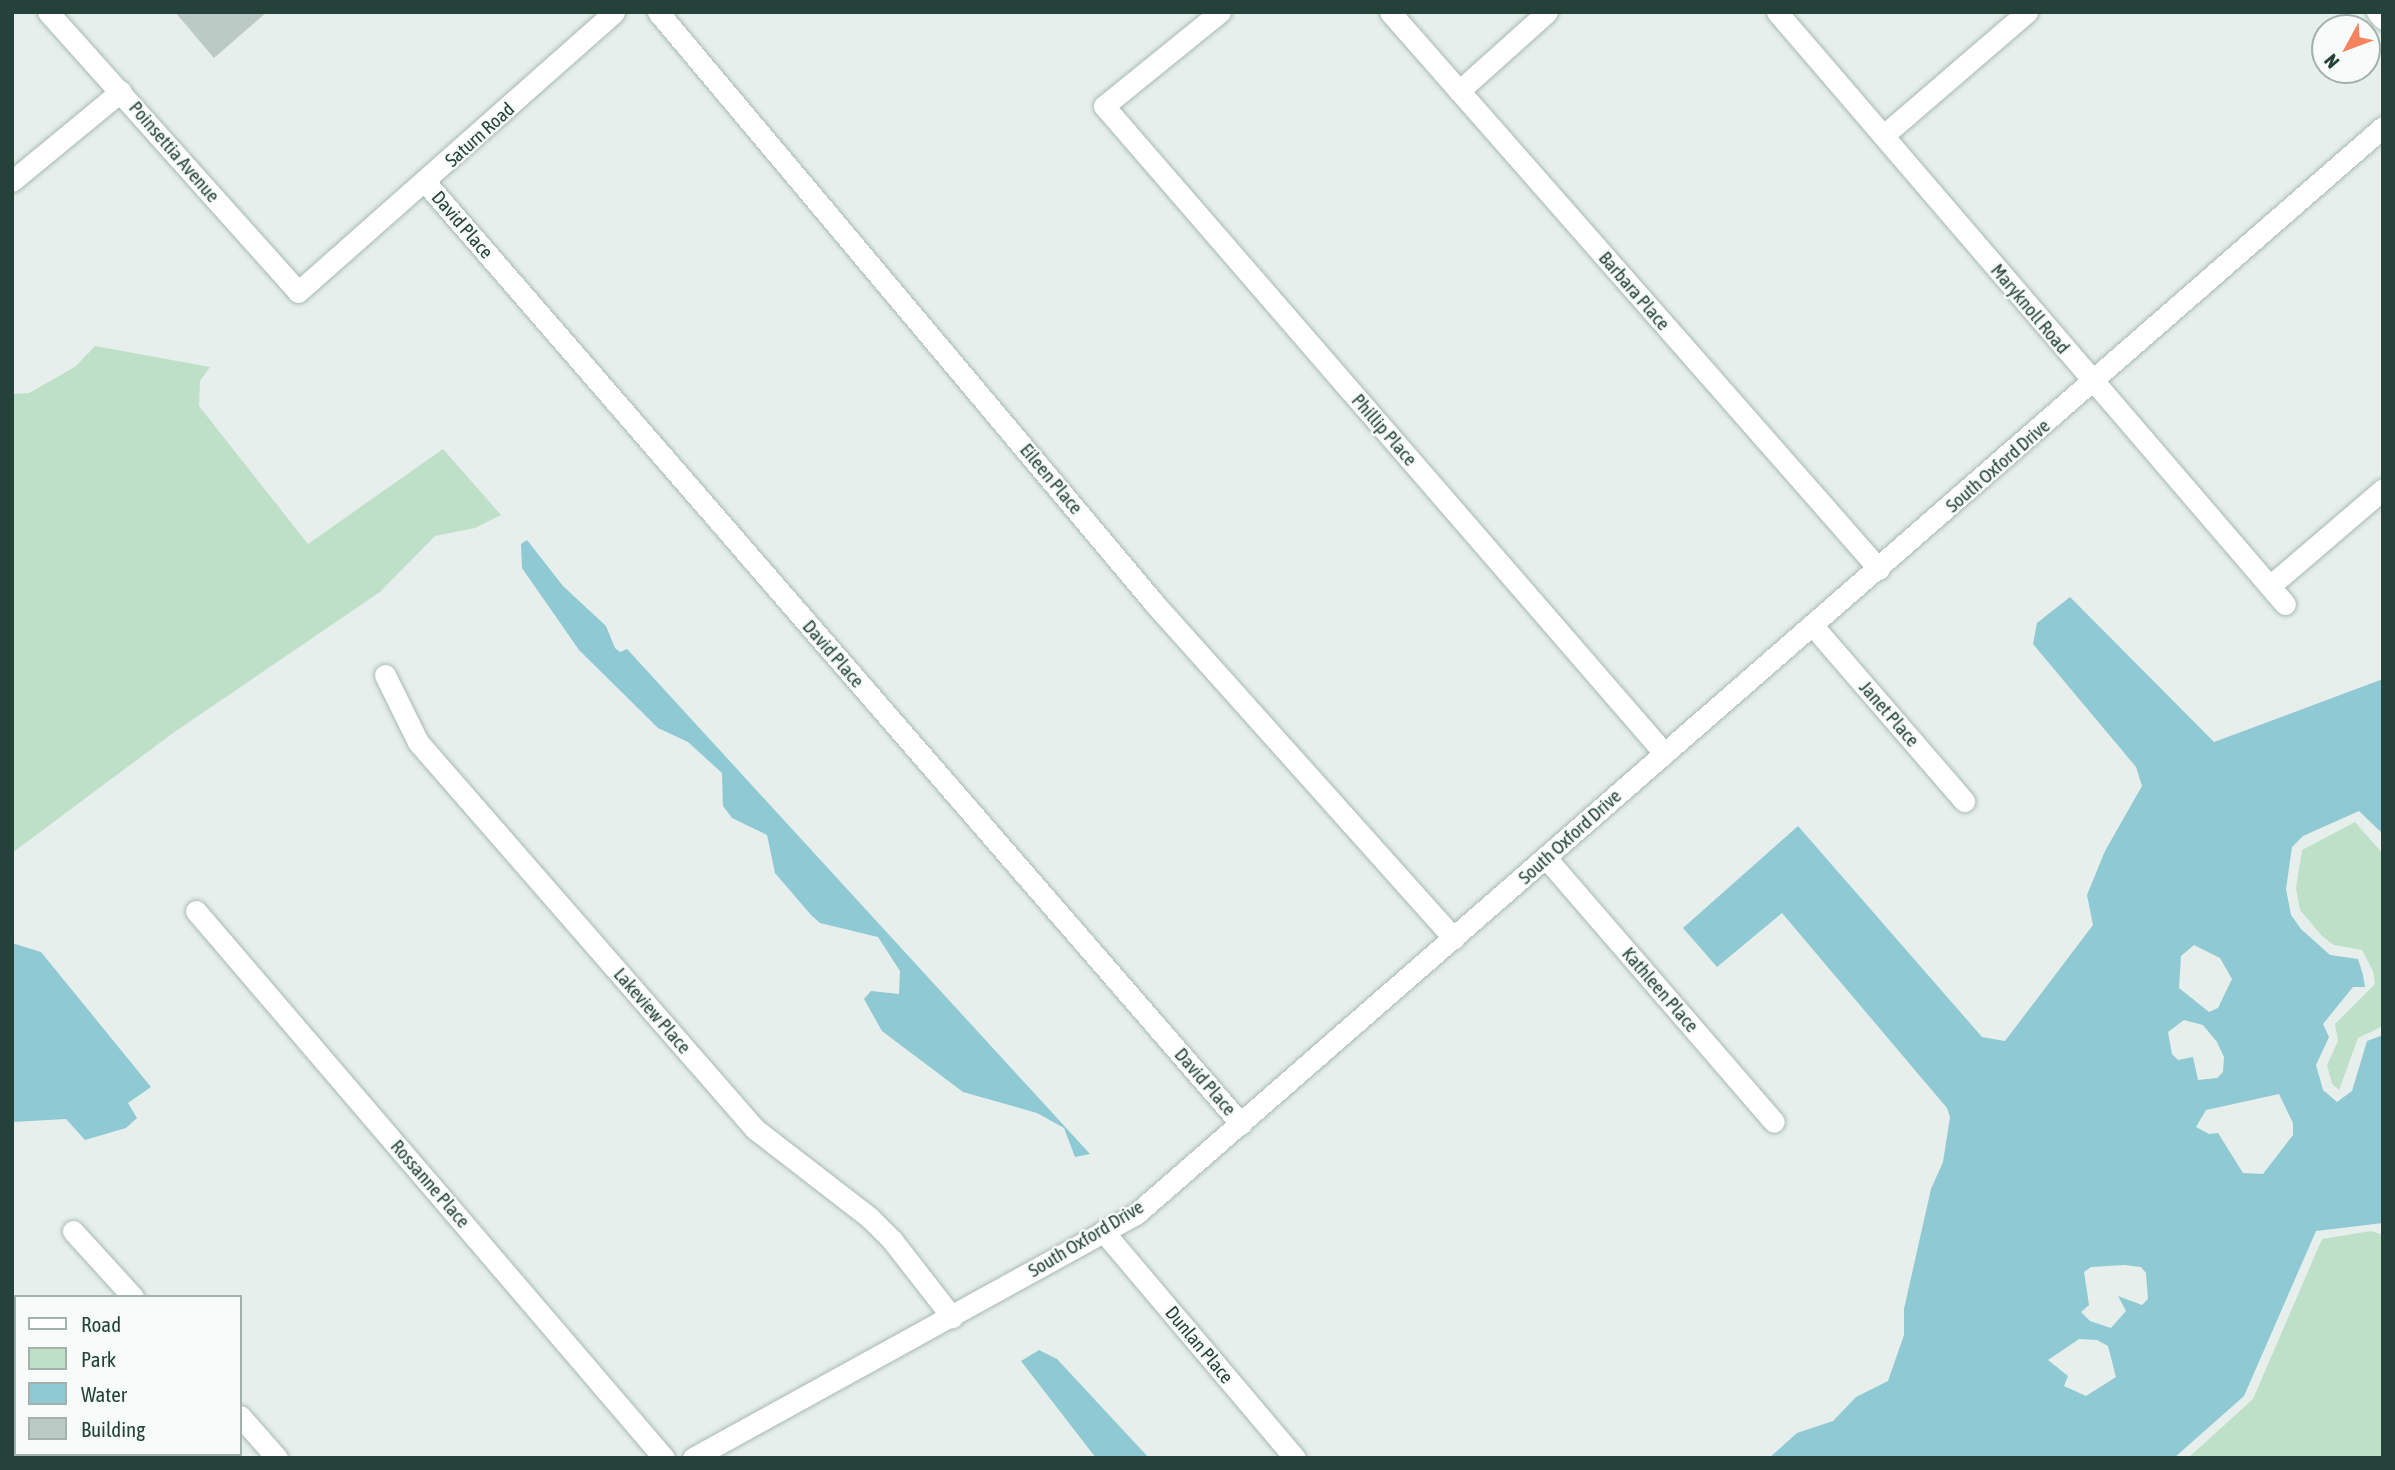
<!DOCTYPE html>
<html>
<head>
<meta charset="utf-8">
<style>
	body { margin:0 }
	#map { position:relative; width:2395px; height:1470px; overflow:hidden; background:#e6efeb; font-family:"Asap Condensed",sans-serif }
	div>[style] { position:absolute }
	.green>* { inset:0; background:#bfe0c8 }
	.water>* { inset:0; background:#8ec9d4 }
	.building>* { inset:0; background:#bbcac4 }
	.roads { filter:drop-shadow(0 0 2px #a8b8b2) drop-shadow(0 0 2px #a8b8b2) }
	.street>* { height:21px; margin:-10.5px; padding:0 10.5px; transform-origin:10.5px; border-radius:10.5px; background:#fff }
	span { translate:-50% -50%; white-space:nowrap; text-align:center; line-height:1.15; -webkit-text-stroke:5px #f7fbf9; paint-order:stroke }
	.street-label { font-size:19px; color:#24423a }
	.frame { position:absolute; inset:0; border:14px solid #24423a; pointer-events:none }
	.legend { position:absolute; left:14px; top:1295px; width:228px; height:161px; box-sizing:border-box; background:#f7fbf9; border:2px solid #a3b1ad; margin:0; padding:9px 12px; list-style:none; font-size:21px; color:#24423a }
	.legend li { display:flex; align-items:center; gap:14px; height:35px }
	.legend b { width:35px; border:2px solid #a3b1ad }
	.north { position:absolute; left:2311px; top:14px; width:70px; height:70px; box-sizing:border-box; background:#f7fbf9; border:2px solid #a3b1ad; border-radius:50%; rotate:229deg; font-size:19px; font-weight:700; line-height:28px; text-align:center; color:#24423a }
	.north::after { content:''; display:block; margin:auto; width:24px; height:32px; background:#f4845f; clip-path:polygon(50% 0,100% 100%,50% 72%,0 100%) }
</style>
</head>
<body>
<div id="map">
	<div class="green">
		<div style="clip-path:polygon(95px 346px,210px 367px,200px 381px,199px 406px,308px 544px,443px 449px,501px 515px,475px 528px,435px 536px,380px 592px,173px 733px,12px 853px,12px 394px,29px 393px,75px 367px)"></div>
		<div style="clip-path:polygon(2355px 822px,2383px 854px,2383px 1026px,2358px 1038px,2339px 1090px,2332px 1084px,2327px 1065px,2338px 1041px,2335px 1024px,2375px 984px,2373px 971px,2362px 950px,2334px 945px,2322px 936px,2300px 910px,2296px 888px,2302px 850px)"></div>
		<div style="clip-path:polygon(2371px 1231px,2383px 1235px,2383px 1458px,2188px 1458px,2253px 1399px,2322px 1239px)"></div>
	</div>
	<div class="water">
		<div style="clip-path:polygon(527px 540px,563px 586px,606px 626px,615px 648px,620px 652px,627px 649px,1090px 1154px,1075px 1157px,1064px 1128px,1037px 1113px,963px 1092px,882px 1031px,864px 999px,871px 991px,899px 994px,900px 971px,878px 937px,820px 923px,811px 915px,775px 873px,767px 835px,732px 818px,723px 806px,722px 773px,688px 742px,658px 728px,579px 650px,522px 568px,521px 544px)"></div>
		<div style="clip-path:polygon(evenodd,2070px 597px,2214px 742px,2383px 679px,2383px 834px,2359px 811px,2303px 836px,2292px 847px,2286px 889px,2291px 915px,2301px 929px,2330px 955px,2358px 959px,2363px 975px,2365px 987px,2353px 987px,2323px 1024px,2329px 1037px,2316px 1065px,2323px 1090px,2337px 1102px,2352px 1091px,2367px 1041px,2383px 1035px,2383px 1223px,2316px 1231px,2244px 1396px,2174px 1458px,1769px 1458px,1797px 1433px,1833px 1421px,1856px 1397px,1888px 1381px,1904px 1335px,1904px 1309px,1931px 1189px,1943px 1162px,1950px 1117px,1947px 1108px,1782px 913px,1717px 967px,1683px 928px,1798px 826px,1982px 1037px,2005px 1041px,2093px 925px,2087px 895px,2105px 851px,2142px 786px,2136px 767px,2033px 644px,2037px 623px,2070px 597px,2194px 945px,2220px 958px,2232px 979px,2218px 1008px,2209px 1012px,2179px 988px,2181px 956px,2194px 945px,2070px 597px,2184px 1020px,2203px 1025px,2217px 1042px,2224px 1057px,2223px 1072px,2217px 1078px,2198px 1080px,2193px 1057px,2178px 1060px,2172px 1054px,2168px 1032px,2184px 1020px,2070px 597px,2279px 1094px,2293px 1123px,2293px 1135px,2263px 1174px,2243px 1173px,2218px 1133px,2209px 1134px,2196px 1127px,2206px 1110px,2279px 1094px,2070px 597px,2124px 1265px,2141px 1267px,2146px 1273px,2148px 1299px,2142px 1305px,2118px 1296px,2126px 1311px,2111px 1328px,2090px 1321px,2081px 1312px,2089px 1305px,2084px 1272px,2091px 1267px,2124px 1265px,2070px 597px,2079px 1339px,2097px 1340px,2108px 1346px,2116px 1377px,2086px 1396px,2064px 1386px,2068px 1376px,2048px 1360px,2079px 1339px)"></div>
		<div style="clip-path:polygon(12px 943px,41px 952px,151px 1087px,128px 1103px,137px 1118px,126px 1128px,85px 1140px,66px 1119px,12px 1122px)"></div>
		<div style="clip-path:polygon(1039px 1350px,1057px 1359px,1149px 1458px,1096px 1458px,1021px 1361px)"></div>
	</div>
	<div class="building">
		<div style="clip-path:polygon(175px 12px,267px 12px,214px 58px)"></div>
	</div>
	<div class="roads">
		<div class="street">
			<div style="left:48px;top:12px;width:375px;rotate:48.2deg"></div>
			<div style="left:298px;top:292px;width:422px;rotate:-41.5deg"></div>
			<div style="left:658px;top:12px;width:772px;rotate:49.99deg"></div>
			<div style="left:1154px;top:603px;width:450px;rotate:48.2deg"></div>
			<div style="left:1220px;top:12px;width:149px;rotate:141deg"></div>
			<div style="left:1104px;top:106px;width:856px;rotate:49.12deg"></div>
			<div style="left:1390px;top:12px;width:741px;rotate:48.72deg"></div>
			<div style="left:1777px;top:12px;width:780px;rotate:49.37deg"></div>
			<div style="left:2377px;top:12px;width:9px;rotate:49deg"></div>
			<div style="left:1459px;top:91px;width:118px;rotate:-41.9deg"></div>
			<div style="left:1884px;top:135px;width:189px;rotate:-40.7deg"></div>
			<div style="left:12px;top:181px;width:141px;rotate:-39.5deg"></div>
			<div style="left:426px;top:183px;width:1245px;rotate:49.1deg"></div>
			<div style="left:2270px;top:586px;width:149px;rotate:-40.6deg"></div>
			<div style="left:1814px;top:627px;width:230px;rotate:49.2deg"></div>
			<div style="left:385px;top:675px;width:75px;rotate:63.8deg"></div>
			<div style="left:418px;top:742px;width:513px;rotate:48.95deg"></div>
			<div style="left:755px;top:1129px;width:145px;rotate:37.7deg"></div>
			<div style="left:870px;top:1218px;width:31px;rotate:45deg"></div>
			<div style="left:892px;top:1240px;width:98px;rotate:52.1deg"></div>
			<div style="left:1547px;top:859px;width:347px;rotate:49.2deg"></div>
			<div style="left:196px;top:911px;width:720px;rotate:49.45deg"></div>
			<div style="left:73px;top:1231px;width:89px;rotate:47.7deg"></div>
			<div style="left:1103px;top:1231px;width:297px;rotate:49.8deg"></div>
			<div style="left:240px;top:1416px;width:56px;rotate:48.6deg"></div>
			<div style="left:693px;top:1458px;width:506px;rotate:-28.85deg"></div>
			<div style="left:1136px;top:1214px;width:1654px;rotate:-41.08deg"></div>
		</div>
	</div>
	<div class="street-label">
		<span style="left:480px;top:135px;rotate:-42deg">Saturn Road</span>
		<span style="left:174px;top:152px;rotate:49deg">Poinsettia Avenue</span>
		<span style="left:462px;top:225px;rotate:49deg">David Place</span>
		<span style="left:1634px;top:291px;rotate:49deg">Barbara Place</span>
		<span style="left:2030px;top:309px;rotate:50deg">Maryknoll Road</span>
		<span style="left:1384px;top:430px;rotate:49deg">Phillip Place</span>
		<span style="left:1998px;top:466px;rotate:-41deg">South Oxford Drive</span>
		<span style="left:1051px;top:479px;rotate:50deg">Eileen Place</span>
		<span style="left:833px;top:654px;rotate:49deg">David Place</span>
		<span style="left:1889px;top:714px;rotate:49deg">Janet Place</span>
		<span style="left:1570px;top:837px;rotate:-42deg">South Oxford Drive</span>
		<span style="left:1660px;top:990px;rotate:49deg">Kathleen Place</span>
		<span style="left:652px;top:1011px;rotate:49deg">Lakeview Place</span>
		<span style="left:1205px;top:1082px;rotate:49deg">David Place</span>
		<span style="left:430px;top:1184px;rotate:49deg">Rossanne Place</span>
		<span style="left:1086px;top:1239px;rotate:-31deg">South Oxford Drive</span>
		<span style="left:1199px;top:1345px;rotate:50deg">Dunlan Place</span>
	</div>
	<div class="frame"></div>
	<ul class="legend">
	<li><b style="height:9px;background:#fff"></b>Road</li>
	<li><b style="height:19px;background:#bfe0c8"></b>Park</li>
	<li><b style="height:19px;background:#8ec9d4"></b>Water</li>
	<li><b style="height:19px;background:#bbcac4"></b>Building</li>
	</ul>
	<div class="north">N</div>
</div>
</body>
</html>
